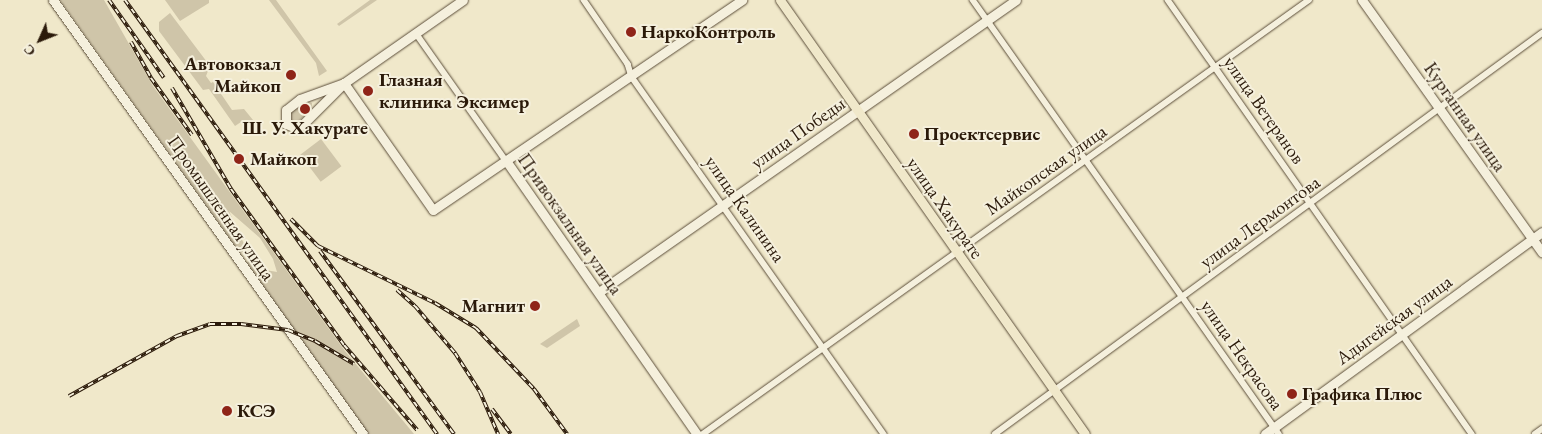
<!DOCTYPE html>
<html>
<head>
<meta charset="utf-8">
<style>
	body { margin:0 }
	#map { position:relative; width:1542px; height:434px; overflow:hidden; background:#f0e8ca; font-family:"EB Garamond",serif }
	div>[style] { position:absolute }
	.green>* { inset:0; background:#cfc5a9; transform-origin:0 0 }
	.roads { filter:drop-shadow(0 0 1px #5c4e3a) drop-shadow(0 0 1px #5c4e3a) }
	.street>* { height:5.5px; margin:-2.75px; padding:0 2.75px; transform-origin:2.75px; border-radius:2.75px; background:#f5f0dd }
	.secondary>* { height:9px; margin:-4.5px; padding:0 4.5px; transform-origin:4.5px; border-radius:4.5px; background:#f5f0dd }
	.primary>* { height:9px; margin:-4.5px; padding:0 4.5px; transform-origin:4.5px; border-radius:4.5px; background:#f0e8ca }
	.rail>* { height:4px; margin-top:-2px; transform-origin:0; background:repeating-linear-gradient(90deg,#f5f0dd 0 5.5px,#2b1a0a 0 11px); box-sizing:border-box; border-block:1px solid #2b1a0a }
	.dots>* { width:14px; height:14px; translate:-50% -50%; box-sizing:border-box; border:2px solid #f5f0dd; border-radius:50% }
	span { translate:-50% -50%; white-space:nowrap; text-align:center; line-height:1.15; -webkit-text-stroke:4px #f5f0dd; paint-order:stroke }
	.poi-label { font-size:19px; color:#2b1a0a; font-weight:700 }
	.left { translate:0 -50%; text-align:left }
	.right { translate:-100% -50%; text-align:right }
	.street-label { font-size:19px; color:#2b1a0a }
	.north { position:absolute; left:15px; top:15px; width:50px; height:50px; -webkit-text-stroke:4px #f5f0dd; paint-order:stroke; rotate:226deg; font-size:14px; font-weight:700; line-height:20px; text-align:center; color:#2b1a0a }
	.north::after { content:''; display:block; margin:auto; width:18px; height:22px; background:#2b1a0a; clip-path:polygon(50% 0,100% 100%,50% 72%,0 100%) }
</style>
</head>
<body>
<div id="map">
	<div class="green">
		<div style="clip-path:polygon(60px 0,104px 0,153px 86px,345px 351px,414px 434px,368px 434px,246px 263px,249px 261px,254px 268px,277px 272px,273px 259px,260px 238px,229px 211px,244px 244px,243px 252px,240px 253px)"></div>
		<div style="clip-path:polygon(165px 0,209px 0,209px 3px,180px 21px)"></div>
		<div style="clip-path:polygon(269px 0,276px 0,327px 71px,319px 76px,316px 63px)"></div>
		<div style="clip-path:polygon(370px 0,377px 0,339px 26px,337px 24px)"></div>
		<div style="clip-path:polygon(170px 13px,210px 66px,206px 76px,211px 83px,213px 82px,232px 110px,244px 109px,253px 120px,244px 126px,241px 122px,235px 126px,209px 89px,203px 90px,159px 31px,159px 22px)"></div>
		<div style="clip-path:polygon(305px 101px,312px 103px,312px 110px,297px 122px,290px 122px,289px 112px)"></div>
		<div style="left:321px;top:139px;width:34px;height:26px;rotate:53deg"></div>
		<div style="clip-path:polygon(577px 319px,580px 326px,547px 348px,540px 344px)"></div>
	</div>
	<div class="roads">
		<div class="street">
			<div style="left:584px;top:0;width:78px;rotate:55.5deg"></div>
			<div style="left:628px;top:64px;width:14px;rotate:73deg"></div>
			<div style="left:632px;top:77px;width:437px;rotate:54.8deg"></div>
			<div style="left:973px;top:0;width:531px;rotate:54.81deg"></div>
			<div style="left:1168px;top:0;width:530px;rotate:54.99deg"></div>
			<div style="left:416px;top:33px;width:158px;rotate:54.8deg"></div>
			<div style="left:703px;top:434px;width:745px;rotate:-35.61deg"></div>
			<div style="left:995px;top:434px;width:678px;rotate:-36.24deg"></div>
			<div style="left:1535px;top:434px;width:9px;rotate:-36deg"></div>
		</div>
		<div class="secondary">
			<div style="left:53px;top:0;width:533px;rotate:54.46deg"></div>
			<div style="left:1362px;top:0;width:310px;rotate:54.5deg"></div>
			<div style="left:344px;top:83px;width:155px;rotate:55deg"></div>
			<div style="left:433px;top:210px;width:374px;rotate:-34.2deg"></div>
			<div style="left:344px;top:83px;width:59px;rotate:135deg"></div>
			<div style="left:302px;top:125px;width:7px;rotate:153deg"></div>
			<div style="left:296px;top:128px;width:11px;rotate:-158deg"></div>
			<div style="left:286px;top:124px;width:14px;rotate:-90deg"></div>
			<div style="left:286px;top:110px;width:18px;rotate:-38deg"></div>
			<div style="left:300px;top:99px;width:47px;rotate:-20deg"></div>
			<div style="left:344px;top:83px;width:145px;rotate:-34.9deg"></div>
			<div style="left:507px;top:162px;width:332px;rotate:55.1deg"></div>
			<div style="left:599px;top:292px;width:509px;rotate:-35deg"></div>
			<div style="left:1265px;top:434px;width:343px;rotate:-36.1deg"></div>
		</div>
		<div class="primary">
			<div style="left:780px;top:0;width:530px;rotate:54.9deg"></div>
		</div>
	</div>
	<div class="rail">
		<div style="left:109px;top:0;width:95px;rotate:54.8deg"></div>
		<div style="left:125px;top:0;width:535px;rotate:54.29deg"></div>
		<div style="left:131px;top:42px;width:41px;rotate:60.9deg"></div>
		<div style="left:151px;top:78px;width:70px;rotate:54.3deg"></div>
		<div style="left:172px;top:88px;width:117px;rotate:59.7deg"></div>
		<div style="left:231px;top:189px;width:193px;rotate:54.1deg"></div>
		<div style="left:344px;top:345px;width:112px;rotate:49.3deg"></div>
		<div style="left:291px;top:219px;width:38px;rotate:45deg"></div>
		<div style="left:318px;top:246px;width:130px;rotate:26deg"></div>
		<div style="left:435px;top:303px;width:48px;rotate:31.4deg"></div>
		<div style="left:476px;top:328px;width:84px;rotate:46.4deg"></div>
		<div style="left:534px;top:389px;width:56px;rotate:53.7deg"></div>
		<div style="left:320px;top:251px;width:227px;rotate:53.8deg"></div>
		<div style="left:397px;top:290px;width:24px;rotate:42deg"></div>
		<div style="left:415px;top:306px;width:62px;rotate:49.6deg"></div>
		<div style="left:455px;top:353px;width:46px;rotate:57.3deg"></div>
		<div style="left:480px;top:392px;width:46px;rotate:66.8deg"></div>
		<div style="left:69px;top:396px;width:124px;rotate:-29.1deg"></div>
		<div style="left:177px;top:336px;width:35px;rotate:-20deg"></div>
		<div style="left:210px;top:324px;width:31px"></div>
		<div style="left:241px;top:324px;width:47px;rotate:7.3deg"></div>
		<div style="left:288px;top:330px;width:29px;rotate:22deg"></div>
		<div style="left:315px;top:341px;width:45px;rotate:30.5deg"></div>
		<div style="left:492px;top:409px;width:31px;rotate:53deg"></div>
	</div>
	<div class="dots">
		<div style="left:631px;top:32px;background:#8f2418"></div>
		<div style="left:291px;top:75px;background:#8f2418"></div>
		<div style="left:368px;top:91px;background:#8f2418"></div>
		<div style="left:305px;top:109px;background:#8f2418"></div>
		<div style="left:914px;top:134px;background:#8f2418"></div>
		<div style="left:239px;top:159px;background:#8f2418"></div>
		<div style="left:535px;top:306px;background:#8f2418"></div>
		<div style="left:1292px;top:394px;background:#8f2418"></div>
		<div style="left:227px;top:411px;background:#8f2418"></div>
	</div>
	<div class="poi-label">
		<span class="left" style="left:641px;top:32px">НаркоКонтроль</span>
		<span class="right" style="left:281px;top:75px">Автовокзал<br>Майкоп</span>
		<span class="left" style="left:379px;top:91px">Глазная<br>клиника Эксимер</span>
		<span style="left:305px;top:128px">Ш. У. Хакурате</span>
		<span class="left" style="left:924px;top:134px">Проектсервис</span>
		<span class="left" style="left:250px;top:159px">Майкоп</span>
		<span class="right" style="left:525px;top:306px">Магнит</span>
		<span class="left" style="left:1302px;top:394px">Графика Плюс</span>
		<span class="left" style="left:237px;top:411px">КСЭ</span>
	</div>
	<div class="street-label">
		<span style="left:1264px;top:110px;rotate:55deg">улица Ветеранов</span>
		<span style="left:1465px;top:117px;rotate:55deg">Курганная улица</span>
		<span style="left:798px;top:133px;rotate:-35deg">улица Победы</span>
		<span style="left:1046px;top:170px;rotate:-35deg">Майкопская улица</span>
		<span style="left:221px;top:208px;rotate:55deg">Промышленная улица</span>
		<span style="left:945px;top:208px;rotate:55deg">улица Хакурате</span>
		<span style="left:745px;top:209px;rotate:55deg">улица Калинина</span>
		<span style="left:1260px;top:222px;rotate:-36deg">улица Лермонтова</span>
		<span style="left:570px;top:224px;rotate:55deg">Привокзальная улица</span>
		<span style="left:1394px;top:320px;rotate:-36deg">Адыгейская улица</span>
		<span style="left:1242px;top:355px;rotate:55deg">улица Некрасова</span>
	</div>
	<div class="north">С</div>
</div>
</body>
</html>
